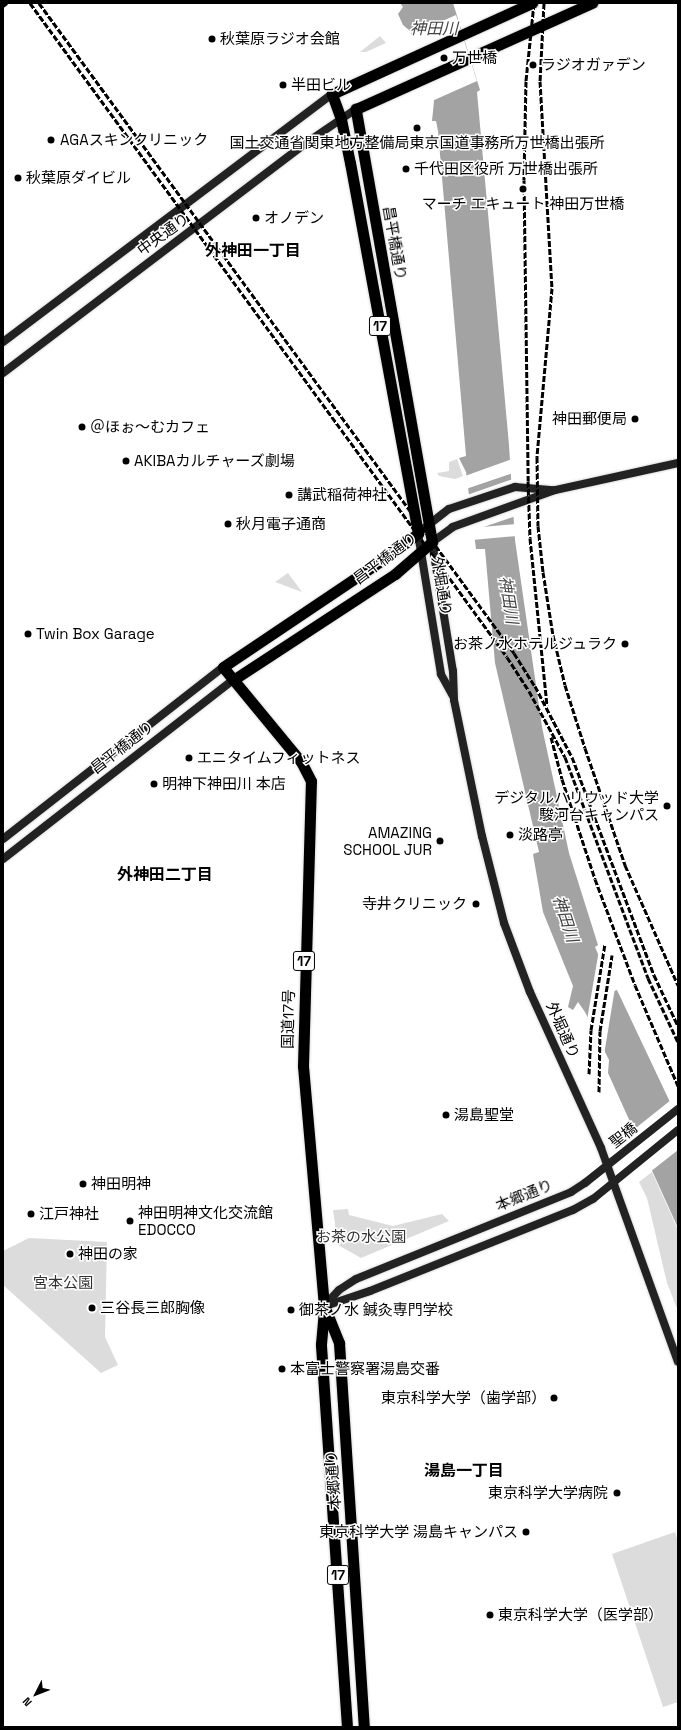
<!DOCTYPE html>
<html>
<head>
<meta charset="utf-8">
<style>
	body { margin:0 }
	#map { position:relative; width:681px; height:1730px; overflow:hidden; background:#fff; font-family:"Space Grotesk","Noto Sans JP",sans-serif }
	div>[style] { position:absolute }
	.green>* { inset:0; background:#dcdcdc }
	.water>* { inset:0; background:#a3a3a3 }
	.pier>* { inset:0; background:#fff; transform-origin:0 0 }
	.roads { filter:drop-shadow(0 0 1px #dbdbdb) drop-shadow(0 0 1px #dbdbdb) }
	.secondary>* { height:8px; margin:-4px; padding:0 4px; transform-origin:4px; border-radius:4px; background:#222 }
	.trunk>* { height:11px; margin:-5.5px; padding:0 5.5px; transform-origin:5.5px; border-radius:5.5px; background:#000 }
	.rail>* { height:3px; margin-top:-1.5px; transform-origin:0; background:repeating-linear-gradient(90deg,#000 0 6px,transparent 0 8px) }
	.secondary-bridge>* { height:8px; margin:-4px; padding:0 4px; transform-origin:4px; border-radius:4px; background:#222 }
	.dots>* { width:11px; height:11px; translate:-50% -50%; box-sizing:border-box; border:2px solid #fff; border-radius:50% }
	span { translate:-50% -50%; white-space:nowrap; text-align:center; line-height:1.15; -webkit-text-stroke:3px #fff; paint-order:stroke }
	.shield-label span { padding:1px 3px; background:#fff; border:1px solid; border-radius:3px; -webkit-text-stroke-width:0 }
	.shield-label { font-size:14px; color:#000; font-weight:700 }
	.poi-label { font-size:15px; color:#000 }
	.left { translate:0 -50%; text-align:left }
	.right { translate:-100% -50%; text-align:right }
	.street-label { font-size:15px; color:#000 }
	.park-label { font-size:15px; color:#333 }
	.water-label { font-size:16px; color:#444; font-style:italic }
	.neighbourhood-label { font-size:16px; color:#000; font-weight:700 }
	.frame { position:absolute; inset:0; border:4px solid #000; pointer-events:none }
	.north { position:absolute; left:16px; top:1674px; width:40px; height:40px; -webkit-text-stroke:3px #fff; paint-order:stroke; rotate:228deg; font-size:11px; font-weight:700; line-height:16px; text-align:center; color:#000 }
	.north::after { content:''; display:block; margin:auto; width:14px; height:18px; background:#000; clip-path:polygon(50% 0,100% 100%,50% 72%,0 100%) }
</style>
</head>
<body>
<div id="map">
	<div class="green">
		<div style="clip-path:polygon(380px 36px,386px 43px,366px 52px,360px 52px)"></div>
		<div style="clip-path:polygon(457px 459px,463px 476px,455px 479px,439px 476px,437px 473px,449px 471px,449px 462px)"></div>
		<div style="clip-path:polygon(288px 573px,302px 592px,275px 582px)"></div>
		<div style="clip-path:polygon(652px 1172px,678px 1230px,678px 1311px,667px 1283px,647px 1198px,639px 1182px)"></div>
		<div style="clip-path:polygon(348px 1209px,349px 1215px,393px 1226px,442px 1214px,449px 1221px,361px 1258px,338px 1245px,333px 1210px)"></div>
		<div style="clip-path:polygon(29px 1238px,107px 1242px,105px 1337px,118px 1365px,101px 1373px,3px 1285px,3px 1251px)"></div>
		<div style="clip-path:polygon(675px 1532px,678px 1542px,678px 1702px,663px 1707px,612px 1554px)"></div>
	</div>
	<div class="water">
		<div style="clip-path:polygon(400px 3px,453px 3px,480px 90px,477px 92px,509px 445px,515px 540px,542px 727px,569px 853px,598px 945px,595px 947px,614px 991px,617px 990px,678px 1119px,678px 1228px,608px 1073px,609px 1060px,585px 1012px,578px 1002px,573px 1010px,568px 1007px,573px 986px,543px 912px,533px 854px,539px 852px,495px 663px,485px 549px,476px 549px,466px 472px,459px 458px,466px 456px,438px 131px,436px 121px,432px 121px,434px 101px,410px 31px,403px 25px,398px 14px,403px 7px)"></div>
	</div>
	<div class="pier">
		<div style="clip-path:polygon(456px 15px,477px 81px,432px 101px,411px 35px)"></div>
		<div style="clip-path:polygon(512px 459px,513px 473px,466px 489px,465px 476px)"></div>
		<div style="clip-path:polygon(513px 479px,516px 516px,472px 531px,467px 495px)"></div>
		<div style="left:516px;top:524px;width:12px;height:45px;rotate:85deg"></div>
		<div style="clip-path:polygon(599px 950px,615px 988px,604px 1055px,587px 1020px)"></div>
		<div style="clip-path:polygon(671px 1100px,678px 1115px,678px 1150px,650px 1172px,632px 1131px)"></div>
	</div>
	<div class="roads">
		<div class="secondary">
			<div style="left:3px;top:342px;width:412px;rotate:-37deg"></div>
			<div style="left:3px;top:373px;width:380px;rotate:-37.2deg"></div>
			<div style="left:306px;top:143px;width:60px;rotate:-34.2deg"></div>
			<div style="left:678px;top:463px;width:126px;rotate:167.6deg"></div>
			<div style="left:555px;top:490px;width:109px;rotate:160.1deg"></div>
			<div style="left:453px;top:527px;width:26px;rotate:144deg"></div>
			<div style="left:432px;top:542px;width:131px;rotate:80.8deg"></div>
			<div style="left:453px;top:671px;width:29px;rotate:88deg"></div>
			<div style="left:454px;top:700px;width:139px;rotate:78.4deg"></div>
			<div style="left:482px;top:836px;width:90px;rotate:75.8deg"></div>
			<div style="left:504px;top:923px;width:74px;rotate:69.4deg"></div>
			<div style="left:530px;top:992px;width:171px;rotate:65.5deg"></div>
			<div style="left:601px;top:1148px;width:227px;rotate:70.2deg"></div>
			<div style="left:453px;top:696px;width:25px;rotate:-119deg"></div>
			<div style="left:441px;top:674px;width:143px;rotate:-99.3deg"></div>
			<div style="left:418px;top:533px;width:39px;rotate:-38deg"></div>
			<div style="left:449px;top:509px;width:70px;rotate:-18.4deg"></div>
			<div style="left:515px;top:487px;width:38px;rotate:5deg"></div>
			<div style="left:3px;top:839px;width:279px;rotate:-38deg"></div>
			<div style="left:3px;top:859px;width:291px;rotate:-37.9deg"></div>
			<div style="left:324px;top:1306px;width:22px;rotate:-47deg"></div>
			<div style="left:339px;top:1290px;width:20px;rotate:-33deg"></div>
			<div style="left:356px;top:1279px;width:232px;rotate:-22deg"></div>
			<div style="left:571px;top:1192px;width:17px;rotate:-33deg"></div>
			<div style="left:325px;top:1306px;width:47px;rotate:-18.4deg"></div>
			<div style="left:370px;top:1291px;width:219px;rotate:-21.8deg"></div>
			<div style="left:573px;top:1210px;width:23px;rotate:-29deg"></div>
		</div>
		<div class="trunk">
			<div style="left:233px;top:680px;width:194px;rotate:-33.2deg"></div>
			<div style="left:395px;top:574px;width:49px;rotate:-40.9deg"></div>
			<div style="left:432px;top:542px;width:440px;rotate:-100deg"></div>
			<div style="left:356px;top:109px;width:259px;rotate:-24.2deg"></div>
			<div style="left:325px;top:1308px;width:38px;rotate:68deg"></div>
			<div style="left:339px;top:1343px;width:385px;rotate:86.3deg"></div>
			<div style="left:347px;top:1727px;width:384px;rotate:-93.9deg"></div>
			<div style="left:321px;top:1344px;width:38px;rotate:-85deg"></div>
			<div style="left:324px;top:1306px;width:241px;rotate:-95deg"></div>
			<div style="left:303px;top:1066px;width:285px;rotate:-88.4deg"></div>
			<div style="left:311px;top:781px;width:20px;rotate:-117deg"></div>
			<div style="left:302px;top:763px;width:124px;rotate:-129.5deg"></div>
			<div style="left:223px;top:667px;width:199px;rotate:-33.9deg"></div>
			<div style="left:388px;top:556px;width:38px;rotate:-37deg"></div>
			<div style="left:418px;top:533px;width:376px;rotate:-100.4deg"></div>
			<div style="left:350px;top:163px;width:45px;rotate:-101.6deg"></div>
			<div style="left:341px;top:119px;width:27px;rotate:-110deg"></div>
			<div style="left:332px;top:94px;width:220px;rotate:-24.5deg"></div>
		</div>
	</div>
	<div class="rail">
		<div style="left:30px;top:3px;width:809px;rotate:53.89deg"></div>
		<div style="left:507px;top:657px;width:40px;rotate:57.1deg"></div>
		<div style="left:529px;top:691px;width:75px;rotate:61.4deg"></div>
		<div style="left:565px;top:757px;width:236px;rotate:69.4deg"></div>
		<div style="left:648px;top:978px;width:71px;rotate:64.9deg"></div>
		<div style="left:39px;top:3px;width:805px;rotate:53.84deg"></div>
		<div style="left:514px;top:653px;width:39px;rotate:58deg"></div>
		<div style="left:535px;top:686px;width:80px;rotate:62.5deg"></div>
		<div style="left:572px;top:757px;width:233px;rotate:69.4deg"></div>
		<div style="left:654px;top:975px;width:56px;rotate:64.8deg"></div>
		<div style="left:534px;top:3px;width:78px;rotate:95.9deg"></div>
		<div style="left:526px;top:81px;width:99px;rotate:91.2deg"></div>
		<div style="left:524px;top:180px;width:301px;rotate:89.2deg"></div>
		<div style="left:528px;top:481px;width:57px;rotate:88deg"></div>
		<div style="left:530px;top:538px;width:168px;rotate:84.2deg"></div>
		<div style="left:544px;top:3px;width:78px;rotate:92.9deg"></div>
		<div style="left:540px;top:81px;width:207px;rotate:86.7deg"></div>
		<div style="left:552px;top:288px;width:170px;rotate:95.1deg"></div>
		<div style="left:537px;top:457px;width:69px;rotate:89.2deg"></div>
		<div style="left:538px;top:526px;width:46px;rotate:83.8deg"></div>
		<div style="left:543px;top:572px;width:64px;rotate:81deg"></div>
		<div style="left:553px;top:635px;width:51px;rotate:76.5deg"></div>
		<div style="left:565px;top:685px;width:66px;rotate:72.4deg"></div>
		<div style="left:585px;top:748px;width:124px;rotate:71.1deg"></div>
		<div style="left:625px;top:865px;width:131px;rotate:66.2deg"></div>
		<div style="left:3px;top:6px;width:5px;rotate:-37deg"></div>
		<div style="left:551px;top:737px;width:43px;rotate:75.3deg"></div>
		<div style="left:562px;top:779px;width:105px;rotate:71.7deg"></div>
		<div style="left:595px;top:879px;width:113px;rotate:69.3deg"></div>
		<div style="left:635px;top:985px;width:110px;rotate:66.9deg"></div>
		<div style="left:589px;top:1074px;width:44px;rotate:-87.4deg"></div>
		<div style="left:591px;top:1030px;width:87px;rotate:-80.8deg"></div>
		<div style="left:599px;top:1092px;width:61px;rotate:-89.1deg"></div>
		<div style="left:600px;top:1031px;width:77px;rotate:-81deg"></div>
	</div>
	<div class="secondary-bridge">
		<div style="left:585px;top:1183px;width:119px;rotate:-38.5deg"></div>
		<div style="left:593px;top:1199px;width:109px;rotate:-39.1deg"></div>
	</div>
	<div class="dots">
		<div style="left:212px;top:39px;background:#000"></div>
		<div style="left:444px;top:58px;background:#000"></div>
		<div style="left:533px;top:65px;background:#000"></div>
		<div style="left:283px;top:85px;background:#000"></div>
		<div style="left:417px;top:128px;background:#000"></div>
		<div style="left:51px;top:140px;background:#000"></div>
		<div style="left:406px;top:169px;background:#000"></div>
		<div style="left:18px;top:178px;background:#000"></div>
		<div style="left:523px;top:189px;background:#000"></div>
		<div style="left:256px;top:218px;background:#000"></div>
		<div style="left:635px;top:419px;background:#000"></div>
		<div style="left:82px;top:427px;background:#000"></div>
		<div style="left:126px;top:461px;background:#000"></div>
		<div style="left:289px;top:495px;background:#000"></div>
		<div style="left:228px;top:524px;background:#000"></div>
		<div style="left:28px;top:634px;background:#000"></div>
		<div style="left:625px;top:644px;background:#000"></div>
		<div style="left:189px;top:758px;background:#000"></div>
		<div style="left:154px;top:784px;background:#000"></div>
		<div style="left:667px;top:806px;background:#000"></div>
		<div style="left:510px;top:835px;background:#000"></div>
		<div style="left:440px;top:841px;background:#000"></div>
		<div style="left:476px;top:904px;background:#000"></div>
		<div style="left:446px;top:1115px;background:#000"></div>
		<div style="left:83px;top:1184px;background:#000"></div>
		<div style="left:31px;top:1214px;background:#000"></div>
		<div style="left:130px;top:1221px;background:#000"></div>
		<div style="left:70px;top:1254px;background:#000"></div>
		<div style="left:92px;top:1308px;background:#000"></div>
		<div style="left:291px;top:1310px;background:#000"></div>
		<div style="left:282px;top:1369px;background:#000"></div>
		<div style="left:554px;top:1398px;background:#000"></div>
		<div style="left:617px;top:1493px;background:#000"></div>
		<div style="left:526px;top:1532px;background:#000"></div>
		<div style="left:490px;top:1615px;background:#000"></div>
	</div>
	<div class="shield-label">
		<span style="left:380px;top:326px">17</span>
		<span style="left:304px;top:961px">17</span>
		<span style="left:338px;top:1575px">17</span>
	</div>
	<div class="poi-label">
		<span class="left" style="left:220px;top:39px">秋葉原ラジオ会館</span>
		<span class="left" style="left:452px;top:58px">万世橋</span>
		<span class="left" style="left:541px;top:65px">ラジオガァデン</span>
		<span class="left" style="left:291px;top:85px">半田ビル</span>
		<span class="left" style="left:60px;top:140px">AGAスキンクリニック</span>
		<span style="left:417px;top:143px">国土交通省関東地方整備局東京国道事務所万世橋出張所</span>
		<span class="left" style="left:414px;top:169px">千代田区役所 万世橋出張所</span>
		<span class="left" style="left:26px;top:178px">秋葉原ダイビル</span>
		<span style="left:523px;top:204px">マーチ エキュート 神田万世橋</span>
		<span class="left" style="left:264px;top:218px">オノデン</span>
		<span class="right" style="left:627px;top:419px">神田郵便局</span>
		<span class="left" style="left:90px;top:427px">＠ほぉ～むカフェ</span>
		<span class="left" style="left:134px;top:461px">AKIBAカルチャーズ劇場</span>
		<span class="left" style="left:297px;top:495px">講武稲荷神社</span>
		<span class="left" style="left:236px;top:524px">秋月電子通商</span>
		<span class="left" style="left:36px;top:634px">Twin Box Garage</span>
		<span class="right" style="left:617px;top:644px">お茶ノ水ホテルジュラク</span>
		<span class="left" style="left:197px;top:758px">エニタイムフィットネス</span>
		<span class="left" style="left:162px;top:784px">明神下神田川 本店</span>
		<span class="right" style="left:659px;top:806px">デジタルハリウッド大学<br>駿河台キャンパス</span>
		<span class="right" style="left:432px;top:841px">AMAZING<br>SCHOOL JUR</span>
		<span class="left" style="left:518px;top:835px">淡路亭</span>
		<span class="right" style="left:467px;top:904px">寺井クリニック</span>
		<span class="left" style="left:454px;top:1115px">湯島聖堂</span>
		<span class="left" style="left:91px;top:1184px">神田明神</span>
		<span class="left" style="left:138px;top:1221px">神田明神文化交流館<br>EDOCCO</span>
		<span class="left" style="left:39px;top:1214px">江戸神社</span>
		<span class="left" style="left:78px;top:1254px">神田の家</span>
		<span class="left" style="left:100px;top:1308px">三谷長三郎胸像</span>
		<span class="left" style="left:299px;top:1310px">御茶ノ水 鍼灸専門学校</span>
		<span class="left" style="left:290px;top:1369px">本富士警察署湯島交番</span>
		<span class="right" style="left:546px;top:1398px">東京科学大学（歯学部）</span>
		<span class="right" style="left:608px;top:1493px">東京科学大学病院</span>
		<span class="right" style="left:518px;top:1532px">東京科学大学 湯島キャンパス</span>
		<span class="left" style="left:498px;top:1615px">東京科学大学（医学部）</span>
	</div>
	<div class="street-label">
		<span style="left:163px;top:234px;rotate:-36deg">中央通り</span>
		<span style="left:395px;top:243px;rotate:80deg">昌平橋通り</span>
		<span style="left:385px;top:558px;rotate:-37deg">昌平橋通り</span>
		<span style="left:442px;top:586px;rotate:81deg">外堀通り</span>
		<span style="left:122px;top:747px;rotate:-38deg">昌平橋通り</span>
		<span style="left:288px;top:1019px;rotate:-89deg">国道17号</span>
		<span style="left:563px;top:1030px;rotate:66deg">外堀通り</span>
		<span style="left:623px;top:1135px;rotate:-39deg">聖橋</span>
		<span style="left:524px;top:1195px;rotate:-22deg">本郷通り</span>
		<span style="left:333px;top:1480px;rotate:-94deg">本郷通り</span>
	</div>
	<div class="park-label">
		<span style="left:361px;top:1237px">お茶の水公園</span>
		<span style="left:63px;top:1283px">宮本公園</span>
	</div>
	<div class="water-label">
		<span style="left:434px;top:29px">神田川</span>
		<span style="left:508px;top:600px;rotate:81deg">神田川</span>
		<span style="left:565px;top:919px;rotate:72deg">神田川</span>
	</div>
	<div class="neighbourhood-label">
		<span style="left:253px;top:251px">外神田一丁目</span>
		<span style="left:165px;top:875px">外神田二丁目</span>
		<span style="left:464px;top:1471px">湯島一丁目</span>
	</div>
	<div class="frame"></div>
	<div class="north">N</div>
</div>
</body>
</html>
